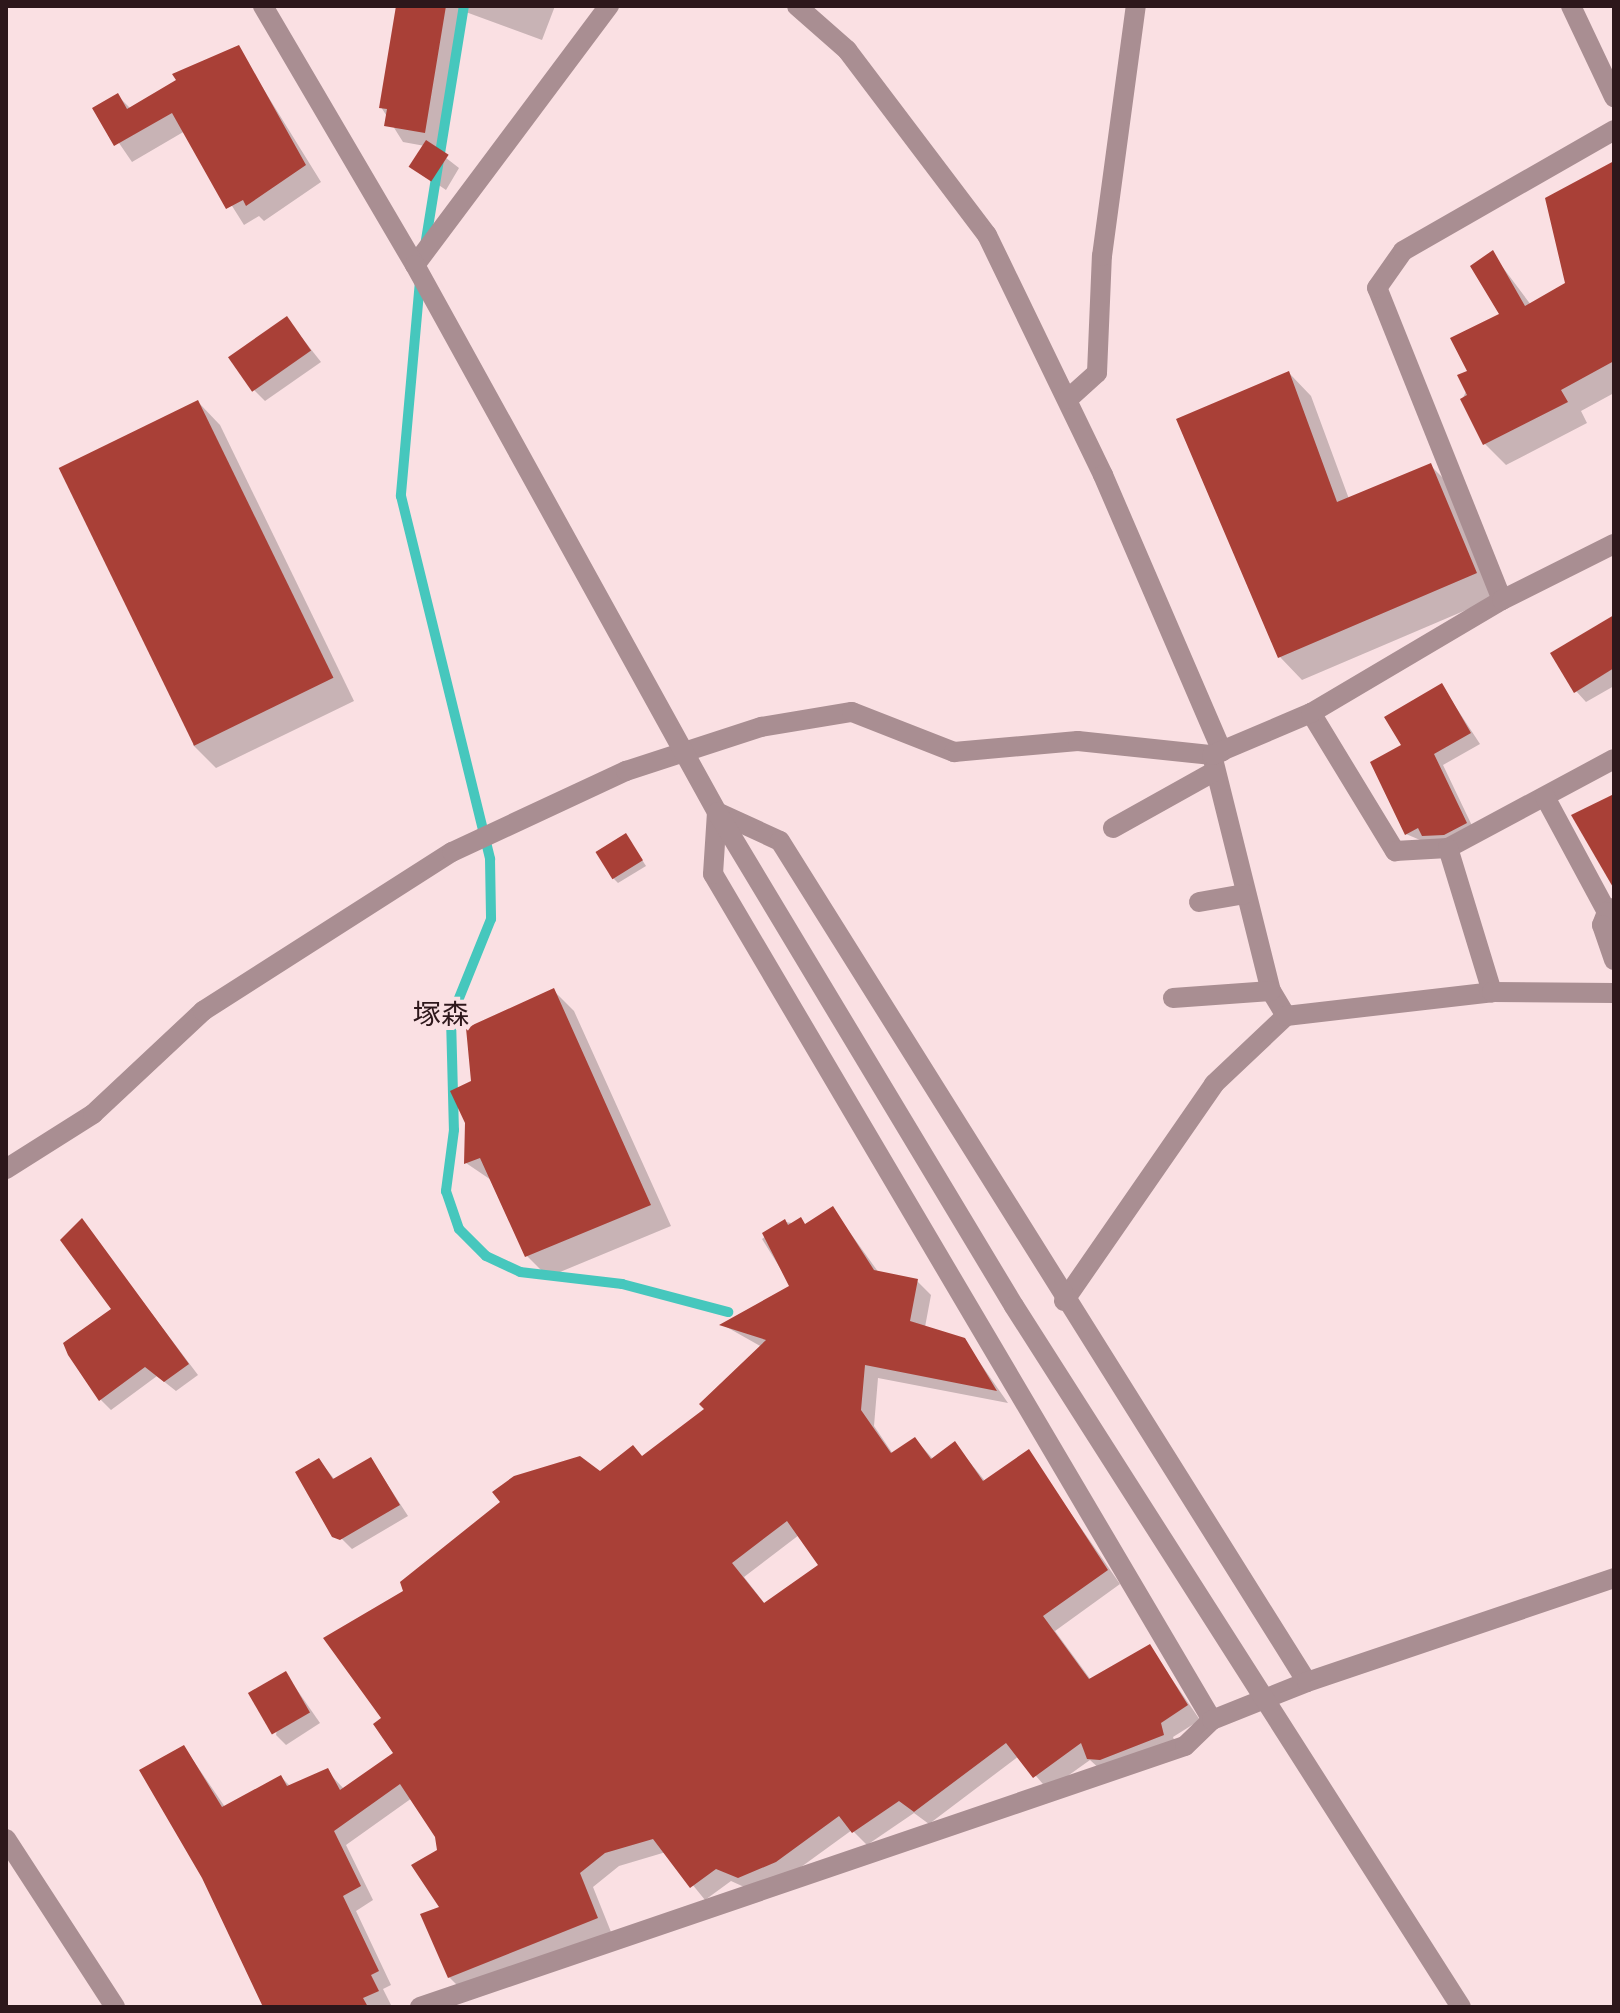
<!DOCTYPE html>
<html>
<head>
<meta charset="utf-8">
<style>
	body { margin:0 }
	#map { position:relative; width:1620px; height:2013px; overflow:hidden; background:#fae0e3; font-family:"Fira Sans","Noto Sans JP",sans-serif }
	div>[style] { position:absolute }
	.shadow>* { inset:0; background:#0003 }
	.stream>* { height:10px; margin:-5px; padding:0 5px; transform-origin:5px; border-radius:5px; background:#46c7bd }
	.building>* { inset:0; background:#a94037; transform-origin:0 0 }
	.minor>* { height:20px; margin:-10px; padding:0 10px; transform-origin:10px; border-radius:10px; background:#a98e92 }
	.tertiary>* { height:20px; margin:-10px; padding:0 10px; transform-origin:10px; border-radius:10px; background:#a98e92 }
	.tertiary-bridge>* { height:20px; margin:-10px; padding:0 10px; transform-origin:10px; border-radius:10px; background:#a98e92 }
	span { translate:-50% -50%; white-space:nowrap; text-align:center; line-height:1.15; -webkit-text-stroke:8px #fae0e3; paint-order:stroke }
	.quarter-label { font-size:28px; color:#2d171b }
	.frame { position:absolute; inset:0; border:8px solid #2d171b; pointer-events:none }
</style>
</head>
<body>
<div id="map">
	<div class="shadow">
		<div style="clip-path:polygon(398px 6px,555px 6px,542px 40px,463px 11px,440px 148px,432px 147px,459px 168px,446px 190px,412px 167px,425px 146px,403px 142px,381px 107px)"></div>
		<div style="clip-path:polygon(238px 48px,321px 182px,264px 221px,259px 216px,244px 225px,185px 131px,132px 162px,95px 108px,118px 96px,131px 109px)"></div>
		<div style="clip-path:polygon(1614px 166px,1614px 393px,1581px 411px,1587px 423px,1506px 465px,1485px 444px,1462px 400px,1502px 315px,1492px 253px,1531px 305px,1567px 284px)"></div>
		<div style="clip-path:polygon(287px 319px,321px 362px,265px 401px,254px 390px)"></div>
		<div style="clip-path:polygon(1289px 373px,1311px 396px,1349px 499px,1430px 465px,1453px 488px,1499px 596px,1302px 680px,1280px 657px)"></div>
		<div style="clip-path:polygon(198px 402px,220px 425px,354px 701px,216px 768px,193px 745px)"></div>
		<div style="clip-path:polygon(1614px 618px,1614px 686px,1586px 702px,1576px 691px)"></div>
		<div style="clip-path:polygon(1442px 686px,1480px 744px,1443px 765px,1476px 834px,1434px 846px,1406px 834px)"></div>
		<div style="clip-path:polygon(626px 835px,646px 866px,618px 883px,613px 878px)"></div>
		<div style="clip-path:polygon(553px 990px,574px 1011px,671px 1226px,548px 1277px,527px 1256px,494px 1182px,466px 1163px,467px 1123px,473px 1082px)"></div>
		<div style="clip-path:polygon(evenodd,833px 1209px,879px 1273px,917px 1281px,931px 1295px,925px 1327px,964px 1340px,1008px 1403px,878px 1378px,874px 1426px,893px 1454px,915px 1439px,933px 1459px,955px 1444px,985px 1481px,1028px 1452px,1120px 1584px,1055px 1631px,1091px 1680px,1149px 1646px,1200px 1720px,1173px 1737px,1177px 1748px,1103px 1772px,1090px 1760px,1048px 1790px,1019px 1756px,929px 1824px,914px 1813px,867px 1845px,852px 1830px,790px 1875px,753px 1891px,731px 1881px,705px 1900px,666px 1852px,619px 1866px,593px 1887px,611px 1932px,463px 1991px,449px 1977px,436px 1836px,412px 1798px,346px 1845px,373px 1900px,356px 1911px,391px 1985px,383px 1989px,391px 2005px,266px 2007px,184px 1747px,225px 1807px,281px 1777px,290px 1786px,327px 1771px,344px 1789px,396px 1753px,600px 1474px,644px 1458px,707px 1409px,762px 1347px,723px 1325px,792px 1287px,762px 1239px,785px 1222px,806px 1225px,833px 1209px,799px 1535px,821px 1566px,765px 1604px,744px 1577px,799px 1535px)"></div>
		<div style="clip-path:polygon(82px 1221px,198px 1375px,176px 1391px,157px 1376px,111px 1410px,101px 1400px,114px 1310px)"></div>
		<div style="clip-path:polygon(371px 1459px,408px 1516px,352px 1549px,342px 1539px,319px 1460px,335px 1480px)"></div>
		<div style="clip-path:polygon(286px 1674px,320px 1723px,286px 1745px,276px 1735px)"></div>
	</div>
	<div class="stream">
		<div style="left:425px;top:246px;width:243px;rotate:-80.8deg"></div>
		<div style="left:420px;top:281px;width:216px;rotate:95.1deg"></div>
		<div style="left:401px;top:496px;width:374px;rotate:76.2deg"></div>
		<div style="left:490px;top:859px;width:60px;rotate:89deg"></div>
		<div style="left:491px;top:919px;width:107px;rotate:112deg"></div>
		<div style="left:451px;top:1018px;width:112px;rotate:88.5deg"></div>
		<div style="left:454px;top:1130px;width:62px;rotate:97.5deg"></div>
		<div style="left:446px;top:1191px;width:40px;rotate:71.1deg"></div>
		<div style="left:459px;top:1229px;width:38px;rotate:45deg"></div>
		<div style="left:486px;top:1256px;width:38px;rotate:25deg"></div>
		<div style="left:520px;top:1272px;width:103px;rotate:6.7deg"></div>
		<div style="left:622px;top:1284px;width:110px;rotate:14.8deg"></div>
	</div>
	<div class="building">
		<div style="clip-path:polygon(396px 6px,446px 6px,425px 133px,384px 126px,387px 109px,379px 108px)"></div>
		<div style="clip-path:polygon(239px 45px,306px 165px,246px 206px,243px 200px,226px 209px,172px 113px,114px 146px,92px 108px,118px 93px,127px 109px,176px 80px,172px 74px)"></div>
		<div style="left:426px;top:140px;width:27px;height:32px;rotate:33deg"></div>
		<div style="clip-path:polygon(1614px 161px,1614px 361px,1561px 390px,1568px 402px,1483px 445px,1460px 399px,1467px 395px,1457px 375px,1467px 371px,1450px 338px,1499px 314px,1470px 266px,1493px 250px,1525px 306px,1565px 283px,1545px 198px)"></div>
		<div style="left:287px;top:316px;width:42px;height:72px;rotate:55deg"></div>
		<div style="clip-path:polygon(1289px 371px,1337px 502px,1431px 463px,1477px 573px,1278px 658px,1176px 419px)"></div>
		<div style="left:198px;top:400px;width:309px;height:155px;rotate:64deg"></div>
		<div style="clip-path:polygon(1614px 615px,1614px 668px,1574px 693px,1550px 653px)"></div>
		<div style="clip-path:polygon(1442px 683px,1471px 733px,1434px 754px,1467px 823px,1444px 835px,1422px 836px,1418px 828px,1405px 835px,1370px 762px,1401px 745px,1384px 717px)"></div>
		<div style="clip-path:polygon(1614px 794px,1614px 889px,1571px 815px)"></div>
		<div style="left:626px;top:833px;width:32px;height:36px;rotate:58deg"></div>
		<div style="clip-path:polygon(554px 988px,651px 1205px,525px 1257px,480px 1158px,464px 1164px,465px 1123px,450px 1091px,471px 1081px,466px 1028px)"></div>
		<div style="clip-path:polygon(evenodd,833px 1206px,874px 1270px,918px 1279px,910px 1321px,965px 1338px,997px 1391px,865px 1365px,861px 1410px,891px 1453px,915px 1437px,931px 1459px,955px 1441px,983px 1481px,1029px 1449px,1108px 1570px,1043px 1616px,1089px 1679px,1150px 1644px,1188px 1705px,1161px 1723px,1164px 1735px,1100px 1760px,1087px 1759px,1081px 1743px,1033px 1778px,1006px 1743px,914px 1812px,899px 1801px,852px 1833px,839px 1816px,776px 1862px,738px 1878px,716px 1869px,690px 1888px,653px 1839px,605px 1853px,580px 1873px,598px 1918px,448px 1978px,420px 1914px,439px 1907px,411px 1865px,437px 1850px,435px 1837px,400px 1784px,334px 1831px,361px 1886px,343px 1896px,379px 1971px,371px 1975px,379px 1991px,363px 1998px,368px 2007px,263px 2007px,202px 1878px,139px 1770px,184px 1745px,222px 1807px,281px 1775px,287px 1786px,328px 1768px,340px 1790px,393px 1753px,373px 1724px,381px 1718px,323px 1638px,403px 1591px,400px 1582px,500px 1502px,492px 1492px,514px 1476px,580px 1456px,600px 1471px,633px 1445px,642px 1456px,704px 1409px,699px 1404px,766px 1340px,719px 1325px,789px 1286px,762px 1233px,785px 1219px,788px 1225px,801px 1217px,805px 1224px,833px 1206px,787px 1521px,818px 1565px,764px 1603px,732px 1563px,787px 1521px)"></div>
		<div style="clip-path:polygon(82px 1218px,189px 1364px,164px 1382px,145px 1367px,99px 1401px,68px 1355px,63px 1343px,111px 1309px,60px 1240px)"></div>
		<div style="clip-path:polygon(371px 1457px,400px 1505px,340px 1540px,332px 1537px,295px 1472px,319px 1458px,333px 1479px)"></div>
		<div style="left:286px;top:1671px;width:48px;height:44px;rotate:60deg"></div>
	</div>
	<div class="minor">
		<div style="left:797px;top:6px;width:67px;rotate:41.3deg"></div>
		<div style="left:847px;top:50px;width:232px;rotate:52.9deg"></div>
		<div style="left:987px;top:235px;width:267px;rotate:64.2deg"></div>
		<div style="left:1103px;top:475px;width:301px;rotate:66.7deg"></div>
		<div style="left:1571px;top:6px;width:101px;rotate:64.7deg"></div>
		<div style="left:415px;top:265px;width:324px;rotate:-53.2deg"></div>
		<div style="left:1068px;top:399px;width:39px;rotate:-42deg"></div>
		<div style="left:1097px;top:373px;width:117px;rotate:-87.6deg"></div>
		<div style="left:1102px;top:256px;width:252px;rotate:-82.3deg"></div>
		<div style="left:1502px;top:600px;width:336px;rotate:-111.8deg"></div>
		<div style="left:1377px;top:288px;width:45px;rotate:-54.9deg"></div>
		<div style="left:1403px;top:251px;width:243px;rotate:-29.8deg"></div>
		<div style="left:1311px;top:713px;width:162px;rotate:58.7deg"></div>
		<div style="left:1395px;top:851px;width:53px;rotate:-3.2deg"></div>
		<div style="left:1448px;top:848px;width:188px;rotate:-28.2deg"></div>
		<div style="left:1212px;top:755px;width:243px;rotate:76deg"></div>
		<div style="left:1271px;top:991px;width:29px;rotate:59deg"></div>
		<div style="left:1545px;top:797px;width:131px;rotate:61.7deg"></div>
		<div style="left:1607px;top:912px;width:8px;rotate:-30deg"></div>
		<div style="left:1113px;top:828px;width:117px;rotate:-29.2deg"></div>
		<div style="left:1448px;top:848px;width:151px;rotate:73deg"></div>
		<div style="left:1199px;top:902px;width:47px;rotate:-9.9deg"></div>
		<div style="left:1607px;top:912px;width:14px;rotate:111deg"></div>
		<div style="left:1602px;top:925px;width:37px;rotate:71deg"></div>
		<div style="left:1173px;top:998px;width:98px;rotate:-4.1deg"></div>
		<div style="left:6px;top:1169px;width:103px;rotate:-32.3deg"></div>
		<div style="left:93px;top:1114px;width:151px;rotate:-43.1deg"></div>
		<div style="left:203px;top:1011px;width:295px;rotate:-32.6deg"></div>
		<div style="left:452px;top:852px;width:192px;rotate:-25deg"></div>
		<div style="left:626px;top:771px;width:142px;rotate:-18.1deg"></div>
		<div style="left:761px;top:727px;width:92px;rotate:-9.4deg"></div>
		<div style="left:852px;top:712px;width:110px;rotate:21.4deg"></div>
		<div style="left:954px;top:752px;width:124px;rotate:-5.1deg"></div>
		<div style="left:1078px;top:741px;width:135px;rotate:6deg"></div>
		<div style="left:1212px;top:755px;width:108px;rotate:-23deg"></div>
		<div style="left:1311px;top:713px;width:222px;rotate:-30.6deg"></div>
		<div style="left:1502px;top:600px;width:125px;rotate:-26.6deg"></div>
		<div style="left:1064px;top:1301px;width:264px;rotate:-55.3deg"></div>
		<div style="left:1214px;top:1084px;width:99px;rotate:-43.4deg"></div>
		<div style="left:1286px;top:1016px;width:207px;rotate:-6.6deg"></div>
		<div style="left:1492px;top:992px;width:122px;rotate:0.5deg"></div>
		<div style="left:1212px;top:1720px;width:982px;rotate:-120.53deg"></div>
		<div style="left:713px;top:874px;width:62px;rotate:-86.3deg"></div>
		<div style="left:717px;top:812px;width:69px;rotate:24.7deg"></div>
		<div style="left:780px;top:841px;width:992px;rotate:57.93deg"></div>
		<div style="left:6px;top:1839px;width:200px;rotate:57deg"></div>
		<div style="left:420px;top:2007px;width:808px;rotate:-18.84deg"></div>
		<div style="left:1185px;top:1746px;width:37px;rotate:-44deg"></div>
		<div style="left:1212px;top:1720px;width:102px;rotate:-21.8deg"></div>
		<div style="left:1307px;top:1682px;width:324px;rotate:-18.7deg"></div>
	</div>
	<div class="tertiary">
		<div style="left:263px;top:6px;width:300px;rotate:59.6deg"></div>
		<div style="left:415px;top:265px;width:625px;rotate:61.1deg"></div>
		<div style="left:717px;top:812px;width:576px;rotate:58.99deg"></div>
	</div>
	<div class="tertiary-bridge">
		<div style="left:1014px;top:1306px;width:831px;rotate:57.48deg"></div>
	</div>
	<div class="quarter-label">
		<span style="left:441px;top:1015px">塚森</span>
	</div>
	<div class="frame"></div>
</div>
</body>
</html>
